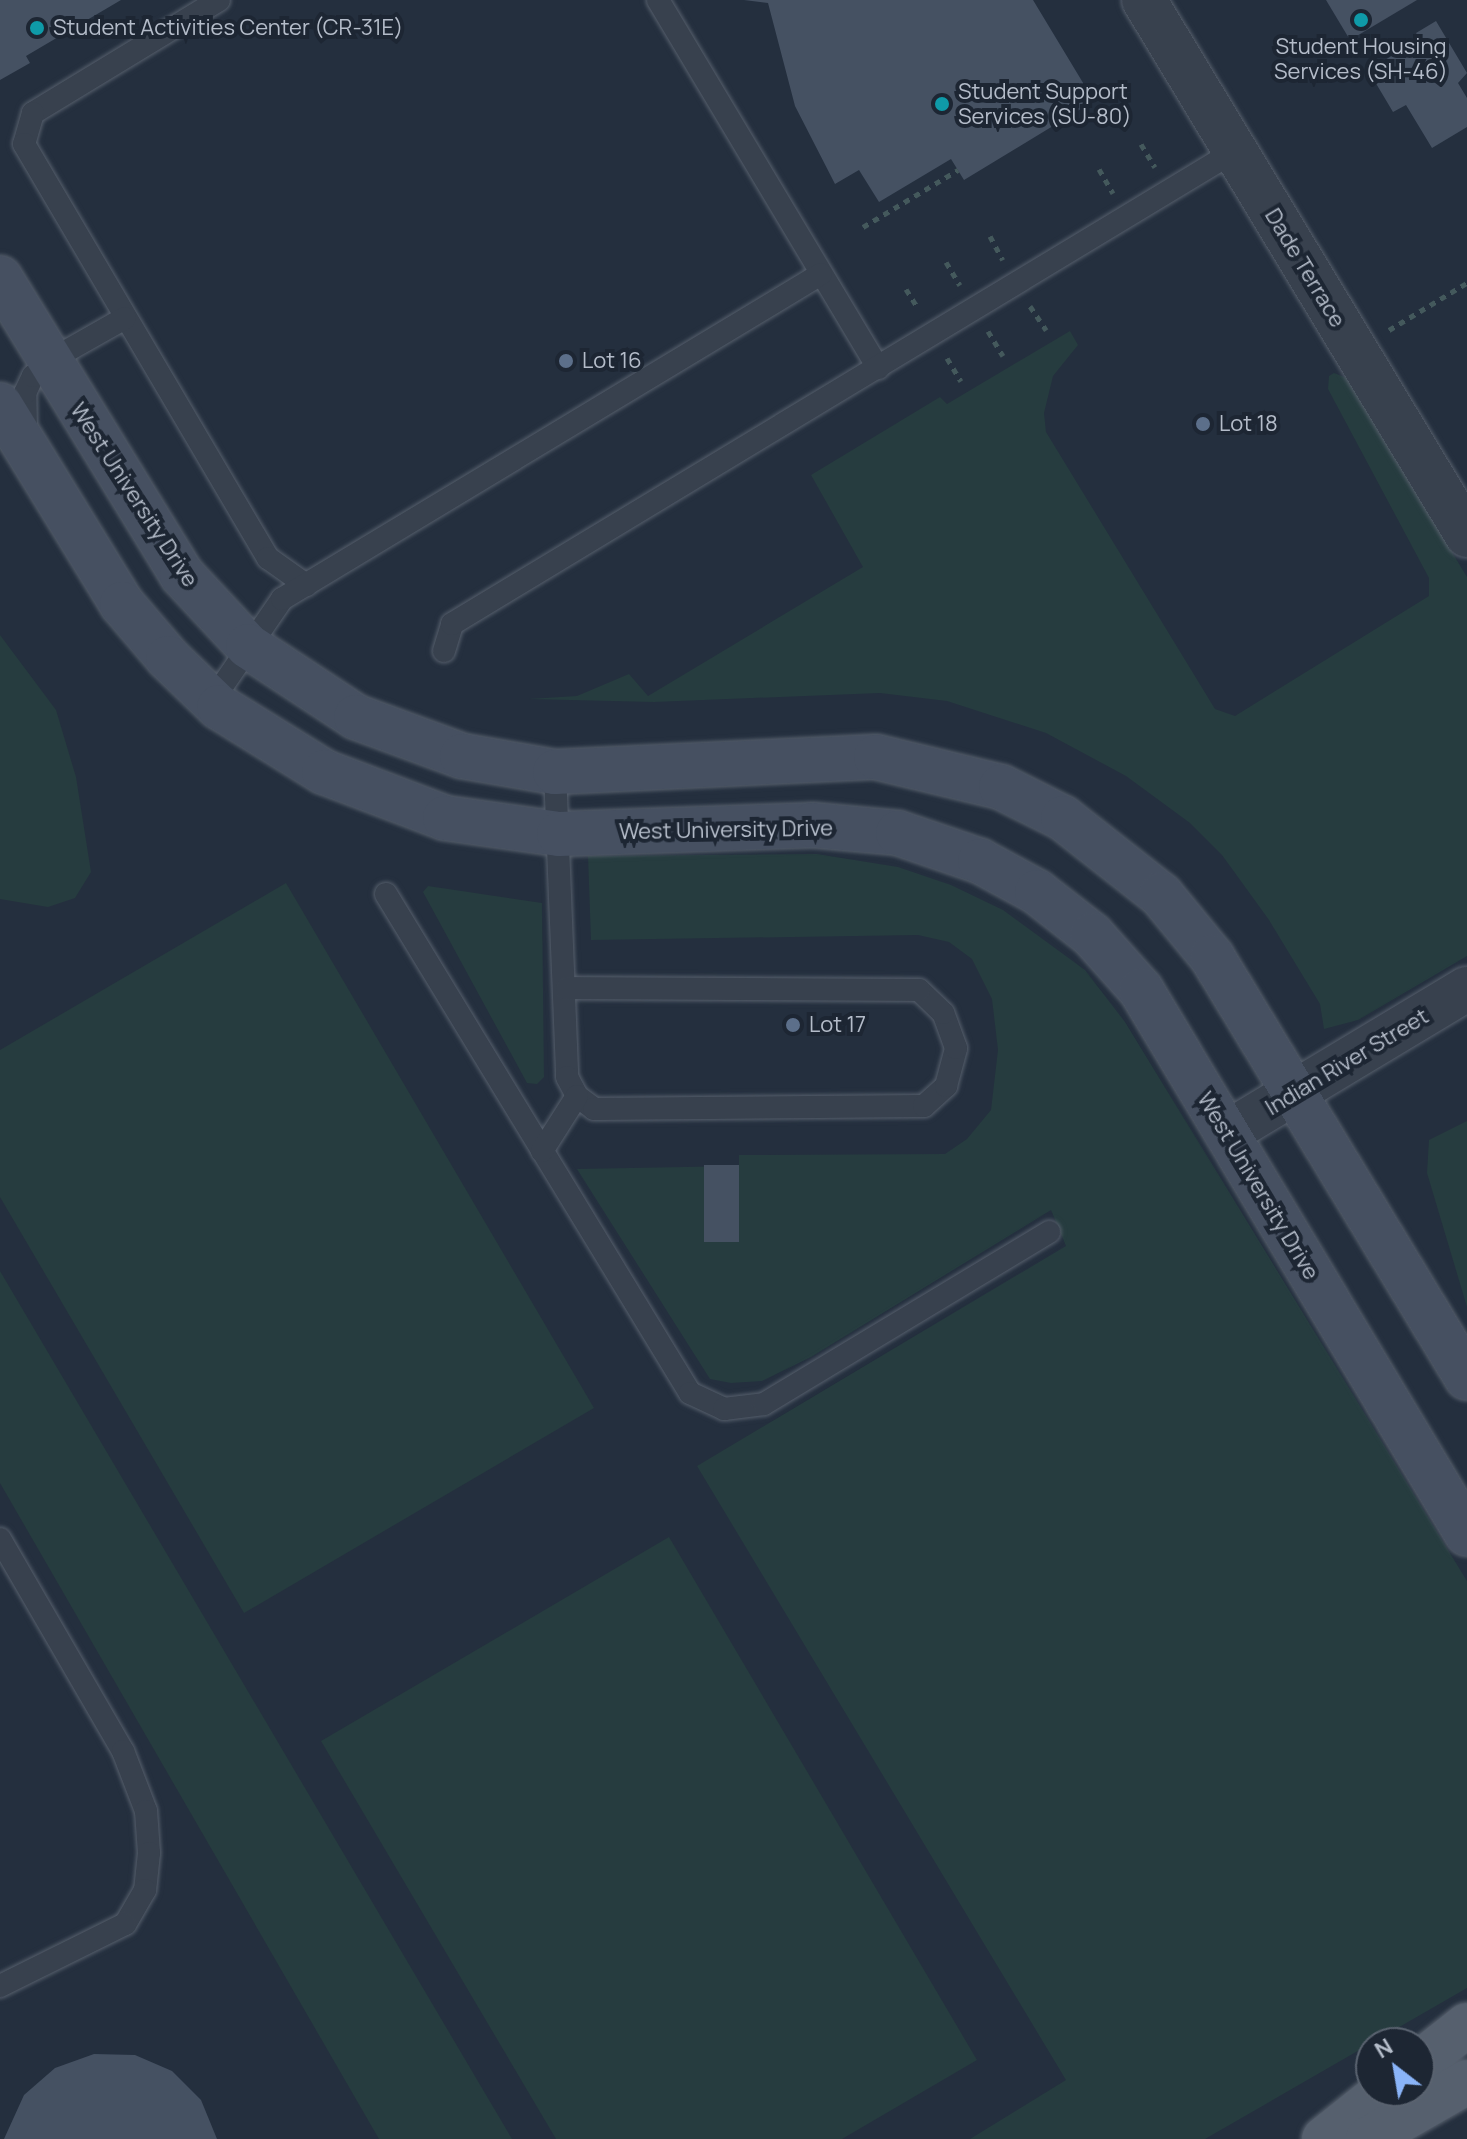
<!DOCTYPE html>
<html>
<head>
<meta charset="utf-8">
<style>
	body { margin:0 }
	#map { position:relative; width:1467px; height:2139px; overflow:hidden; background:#242f3e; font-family:Manrope,sans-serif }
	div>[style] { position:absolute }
	.green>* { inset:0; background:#263c3f }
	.building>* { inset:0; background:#455162; transform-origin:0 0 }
	.path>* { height:5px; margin-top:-2.5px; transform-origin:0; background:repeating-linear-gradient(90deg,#44595c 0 6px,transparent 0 12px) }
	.roads { filter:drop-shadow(0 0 2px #565f6c) drop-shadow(0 0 2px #565f6c) }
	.lane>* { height:22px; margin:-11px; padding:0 11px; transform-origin:11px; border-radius:11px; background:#38414e }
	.street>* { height:44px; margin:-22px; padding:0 22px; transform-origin:22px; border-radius:22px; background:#38414e }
	.secondary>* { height:44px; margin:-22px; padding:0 22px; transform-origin:22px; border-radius:22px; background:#465061 }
	.primary>* { height:44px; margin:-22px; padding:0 22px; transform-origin:22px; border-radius:22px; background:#56606e }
	.dots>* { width:22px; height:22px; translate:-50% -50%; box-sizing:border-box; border:4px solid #1d2633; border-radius:50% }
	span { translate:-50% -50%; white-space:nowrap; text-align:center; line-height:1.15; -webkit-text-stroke:8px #1d2633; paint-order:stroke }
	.poi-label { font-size:22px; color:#b4bcc9 }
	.left { translate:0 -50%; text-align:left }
	.street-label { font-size:22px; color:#b4bcc9 }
	.north { position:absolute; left:1355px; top:2027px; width:80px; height:80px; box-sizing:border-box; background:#1d2633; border:2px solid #59626f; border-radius:50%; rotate:329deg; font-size:22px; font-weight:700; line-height:32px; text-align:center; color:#b4bcc9 }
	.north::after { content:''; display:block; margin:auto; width:28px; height:36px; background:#8ab4f8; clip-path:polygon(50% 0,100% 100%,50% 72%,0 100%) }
</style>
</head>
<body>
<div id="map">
	<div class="green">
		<div style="clip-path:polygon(1070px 331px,1078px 345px,1053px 376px,1044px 413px,1046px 432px,1215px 709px,1235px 716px,1429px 596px,1429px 578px,1328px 389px,1329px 376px,1334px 373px,1347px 378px,1467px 577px,1467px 956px,1358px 1020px,1324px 1029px,1320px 1004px,1269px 920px,1222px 855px,1190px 823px,1126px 776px,1046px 733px,947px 701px,880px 693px,654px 702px,528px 699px,577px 696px,629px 674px,648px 696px,863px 567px,811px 475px,940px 397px,947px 404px)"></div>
		<div style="clip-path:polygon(0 635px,56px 710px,76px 777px,91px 872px,75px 898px,48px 907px,0 899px)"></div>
		<div style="clip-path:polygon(817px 854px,898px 867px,951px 885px,1003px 910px,1085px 970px,1125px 1022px,1467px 1581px,1467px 1988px,1205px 2139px,970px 2139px,1066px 2080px,697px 1466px,1066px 1246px,1051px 1210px,811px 1357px,762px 1381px,731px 1383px,710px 1379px,577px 1169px,739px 1166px,739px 1155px,945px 1154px,967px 1139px,991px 1110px,998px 1050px,992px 999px,972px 959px,949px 942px,918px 935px,591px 940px,588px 856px)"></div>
		<div style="clip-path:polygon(286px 883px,594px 1408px,244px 1613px,0 1197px,0 1050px)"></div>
		<div style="clip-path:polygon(428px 886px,542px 903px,544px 1077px,537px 1084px,527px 1083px,423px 892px)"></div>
		<div style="clip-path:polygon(1467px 1121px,1467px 1307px,1427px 1173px,1429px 1140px)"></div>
		<div style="clip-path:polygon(0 1271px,512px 2139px,379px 2139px,0 1483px)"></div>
		<div style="clip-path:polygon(669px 1537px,977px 2060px,842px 2139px,556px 2139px,321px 1741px)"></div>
	</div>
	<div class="building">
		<div style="clip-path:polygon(0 0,121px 0,26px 56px,30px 63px,0 80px)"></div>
		<div style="clip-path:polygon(744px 0,1033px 0,1094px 101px,964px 180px,951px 159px,879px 202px,859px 170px,835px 184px,795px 106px,768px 3px)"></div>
		<div style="clip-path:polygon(1326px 0,1417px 0,1350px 40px)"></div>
		<div style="clip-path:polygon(1436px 21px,1467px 73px,1458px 83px,1467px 98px,1467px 127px,1432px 148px,1406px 105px,1393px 112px,1368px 70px,1420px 39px,1416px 33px)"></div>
		<div style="left:739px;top:1165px;width:77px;height:35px;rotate:90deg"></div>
		<div style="clip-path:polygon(94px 2054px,135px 2055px,172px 2071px,201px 2100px,217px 2139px,4px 2139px,24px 2095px,55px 2068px)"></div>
	</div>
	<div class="path">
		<div style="left:1141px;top:144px;width:27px;rotate:59deg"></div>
		<div style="left:1099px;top:169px;width:28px;rotate:60deg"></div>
		<div style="left:863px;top:227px;width:111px;rotate:-31deg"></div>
		<div style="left:990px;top:236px;width:27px;rotate:62deg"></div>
		<div style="left:946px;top:262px;width:27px;rotate:59deg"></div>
		<div style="left:906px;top:289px;width:22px;rotate:58deg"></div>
		<div style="left:1030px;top:306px;width:29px;rotate:56deg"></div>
		<div style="left:1389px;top:330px;width:91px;rotate:-31.1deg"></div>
		<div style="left:988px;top:331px;width:29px;rotate:59deg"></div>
		<div style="left:947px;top:358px;width:27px;rotate:59deg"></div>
	</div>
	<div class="roads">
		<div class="lane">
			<div style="left:219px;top:0;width:218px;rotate:148.7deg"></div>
			<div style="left:33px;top:113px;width:32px;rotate:106deg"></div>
			<div style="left:24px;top:144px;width:481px;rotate:59.5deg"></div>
			<div style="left:268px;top:558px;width:47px;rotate:35.4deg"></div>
			<div style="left:658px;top:0;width:429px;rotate:59.1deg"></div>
			<div style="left:26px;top:432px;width:39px;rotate:-91deg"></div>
			<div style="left:25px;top:393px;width:19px;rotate:-65deg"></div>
			<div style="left:33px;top:376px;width:22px;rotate:-43deg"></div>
			<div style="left:49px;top:361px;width:87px;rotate:-29.5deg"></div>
			<div style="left:444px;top:651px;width:28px;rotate:-73deg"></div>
			<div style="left:452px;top:624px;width:915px;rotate:-31.14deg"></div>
			<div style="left:212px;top:701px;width:124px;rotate:-55.5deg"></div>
			<div style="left:282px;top:599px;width:629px;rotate:-31.09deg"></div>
			<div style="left:555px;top:772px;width:305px;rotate:87.7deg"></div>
			<div style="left:567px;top:1077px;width:21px;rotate:62deg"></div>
			<div style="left:577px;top:1096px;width:21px;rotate:37deg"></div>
			<div style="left:594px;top:1109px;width:330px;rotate:-0.5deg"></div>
			<div style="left:924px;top:1106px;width:30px;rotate:-42deg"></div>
			<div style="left:946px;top:1086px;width:39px;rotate:-75deg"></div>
			<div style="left:956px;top:1048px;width:37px;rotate:-110deg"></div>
			<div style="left:943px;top:1013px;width:33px;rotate:-136deg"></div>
			<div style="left:919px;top:990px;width:352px;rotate:-179.7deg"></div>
			<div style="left:386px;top:894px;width:584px;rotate:58.65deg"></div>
			<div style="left:690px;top:1393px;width:38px;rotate:25deg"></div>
			<div style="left:724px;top:1409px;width:40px;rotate:-7.1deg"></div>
			<div style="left:764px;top:1404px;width:333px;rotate:-31.1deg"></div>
			<div style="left:542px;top:1151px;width:65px;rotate:-57.5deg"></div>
			<div style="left:0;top:1539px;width:245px;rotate:59.9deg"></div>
			<div style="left:123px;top:1751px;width:64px;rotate:69deg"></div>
			<div style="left:146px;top:1811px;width:42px;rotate:85.9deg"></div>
			<div style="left:149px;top:1853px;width:37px;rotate:96deg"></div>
			<div style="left:145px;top:1890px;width:39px;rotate:120deg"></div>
			<div style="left:125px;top:1924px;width:140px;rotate:153.6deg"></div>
		</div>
		<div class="street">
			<div style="left:1144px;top:0;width:625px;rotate:58.88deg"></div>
			<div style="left:1227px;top:1133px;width:280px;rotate:-31deg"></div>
		</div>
		<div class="secondary">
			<div style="left:0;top:278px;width:348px;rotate:58.5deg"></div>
			<div style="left:182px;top:575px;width:97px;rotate:47.1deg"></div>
			<div style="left:248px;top:646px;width:129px;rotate:33.3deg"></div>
			<div style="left:356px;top:717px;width:113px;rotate:20.2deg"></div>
			<div style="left:462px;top:756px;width:94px;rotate:9.8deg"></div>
			<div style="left:555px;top:772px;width:321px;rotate:-2.7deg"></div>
			<div style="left:876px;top:757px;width:129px;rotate:13.5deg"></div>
			<div style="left:1001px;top:787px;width:69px;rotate:26.6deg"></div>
			<div style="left:1063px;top:818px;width:125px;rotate:38.2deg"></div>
			<div style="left:1161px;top:895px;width:80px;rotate:50.6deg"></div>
			<div style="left:1212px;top:957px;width:492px;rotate:58.8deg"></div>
			<div style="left:0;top:405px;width:233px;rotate:58.5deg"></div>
			<div style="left:122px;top:604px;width:71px;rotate:49.6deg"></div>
			<div style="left:168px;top:658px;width:71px;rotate:43.9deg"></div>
			<div style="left:219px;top:707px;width:123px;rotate:31.8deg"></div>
			<div style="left:324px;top:772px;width:129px;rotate:20.8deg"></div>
			<div style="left:445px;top:818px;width:115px;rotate:8deg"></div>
			<div style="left:559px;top:834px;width:253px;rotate:-2deg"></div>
			<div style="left:812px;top:825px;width:86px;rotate:5.3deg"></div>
			<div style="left:898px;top:833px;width:87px;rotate:18.9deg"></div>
			<div style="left:980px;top:861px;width:65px;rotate:28.5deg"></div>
			<div style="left:1037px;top:892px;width:70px;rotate:38deg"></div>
			<div style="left:1092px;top:935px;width:74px;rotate:48.3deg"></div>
			<div style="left:1141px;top:990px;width:634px;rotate:59.07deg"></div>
		</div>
		<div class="primary">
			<div style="left:1419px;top:2063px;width:61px;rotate:-38.4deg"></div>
			<div style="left:1324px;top:2139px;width:77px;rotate:-38.7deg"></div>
			<div style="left:1368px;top:2139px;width:114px;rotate:-29.9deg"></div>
		</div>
	</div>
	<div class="dots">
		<div style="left:1361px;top:20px;background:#0f9aa8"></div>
		<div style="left:37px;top:28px;background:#0f9aa8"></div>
		<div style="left:942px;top:104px;background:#0f9aa8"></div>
		<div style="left:566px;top:361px;background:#5c6f8a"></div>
		<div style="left:1203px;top:424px;background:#5c6f8a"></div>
		<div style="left:793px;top:1025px;background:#5c6f8a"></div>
	</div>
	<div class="poi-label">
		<span class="left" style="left:53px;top:28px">Student Activities Center (CR-31E)</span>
		<span style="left:1361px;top:59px">Student Housing<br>Services (SH-46)</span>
		<span class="left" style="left:958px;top:104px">Student Support<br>Services (SU-80)</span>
		<span class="left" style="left:582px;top:361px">Lot 16</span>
		<span class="left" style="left:1219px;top:424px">Lot 18</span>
		<span class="left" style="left:809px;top:1025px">Lot 17</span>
	</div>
	<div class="street-label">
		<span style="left:1305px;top:268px;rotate:59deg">Dade Terrace</span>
		<span style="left:134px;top:495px;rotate:57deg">West University Drive</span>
		<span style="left:726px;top:830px;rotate:-1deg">West University Drive</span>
		<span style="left:1347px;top:1062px;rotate:-31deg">Indian River Street</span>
		<span style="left:1258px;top:1186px;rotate:59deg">West University Drive</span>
	</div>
	<div class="north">N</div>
</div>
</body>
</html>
